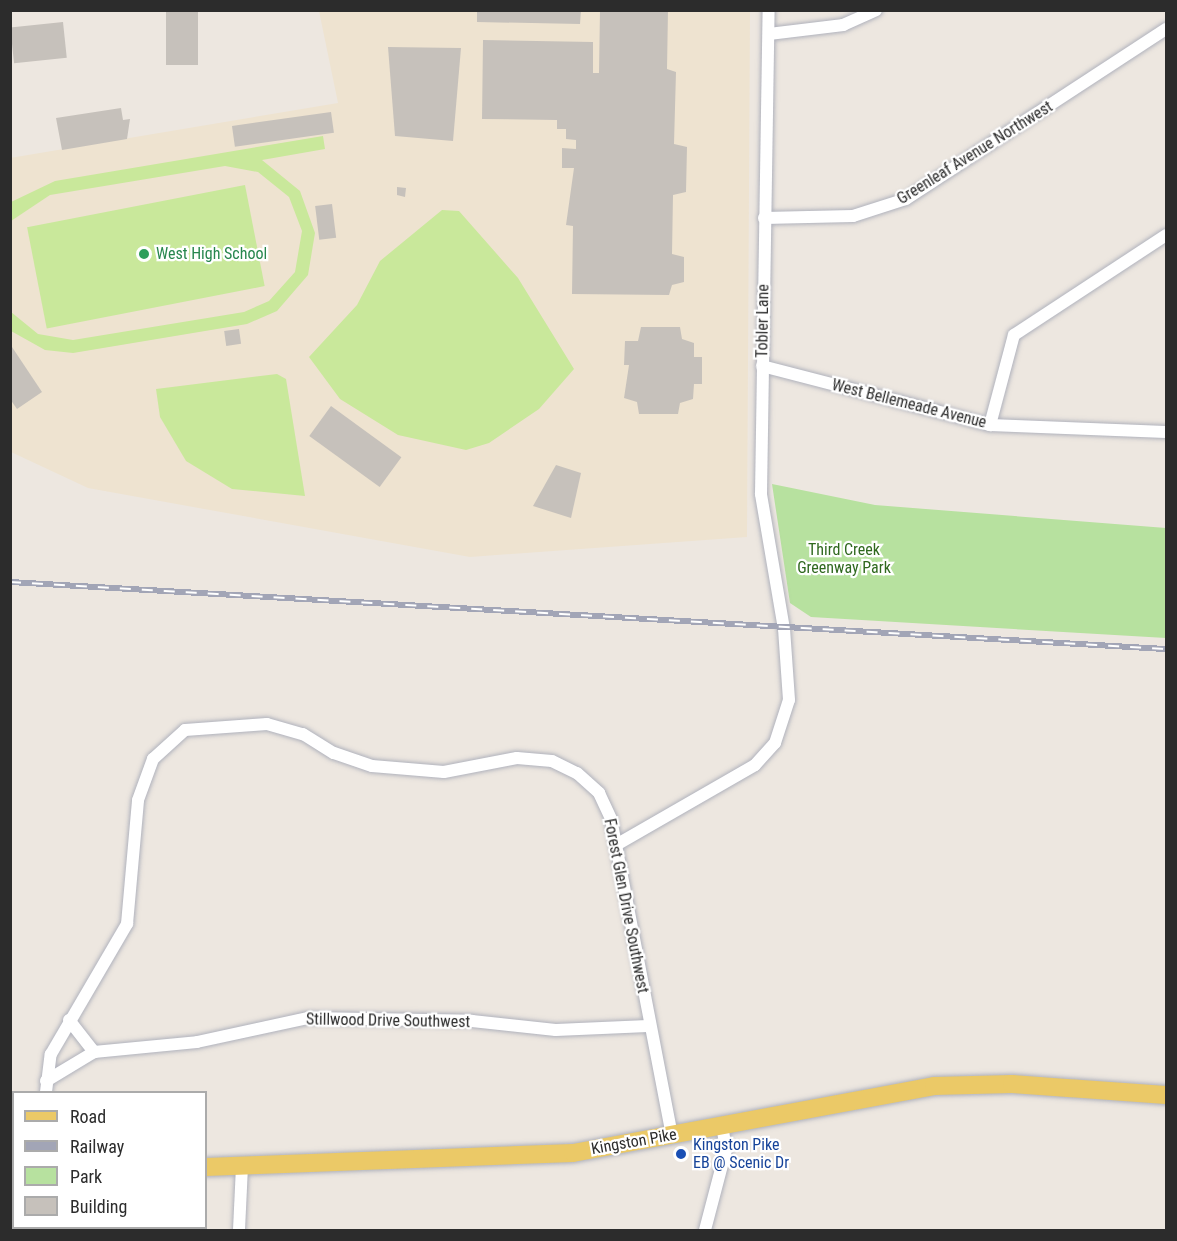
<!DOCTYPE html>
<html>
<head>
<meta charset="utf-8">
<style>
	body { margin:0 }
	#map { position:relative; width:1177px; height:1241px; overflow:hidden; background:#ede7e0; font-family:"Roboto Condensed",sans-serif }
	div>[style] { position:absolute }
	.education>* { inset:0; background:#eee3d0 }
	.green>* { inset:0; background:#b7e19f }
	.pitch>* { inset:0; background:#c9e89b; transform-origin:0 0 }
	.building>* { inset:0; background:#c6c1bb; transform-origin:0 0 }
	.roads { filter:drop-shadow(0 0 2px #b0b2bc) drop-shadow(0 0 2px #b0b2bc) }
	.minor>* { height:12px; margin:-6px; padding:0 6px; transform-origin:6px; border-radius:6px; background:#fff }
	.primary>* { height:18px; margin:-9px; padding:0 9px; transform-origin:9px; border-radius:9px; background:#ebc967 }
	.rail>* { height:6px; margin-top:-3px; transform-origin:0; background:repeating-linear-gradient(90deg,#fff 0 11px,#a2a5b6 0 22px); box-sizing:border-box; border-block:2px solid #a2a5b6 }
	.dots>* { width:16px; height:16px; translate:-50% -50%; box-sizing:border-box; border:3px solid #fff; border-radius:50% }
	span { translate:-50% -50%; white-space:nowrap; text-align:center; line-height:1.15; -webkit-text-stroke:4.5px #fff; paint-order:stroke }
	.street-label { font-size:16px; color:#2c2c2c }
	.leisure-label { font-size:16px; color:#27864d }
	.left { translate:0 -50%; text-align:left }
	.park-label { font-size:16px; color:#2f681e }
	.transit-label { font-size:16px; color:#164399 }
	.frame { position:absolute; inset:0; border:12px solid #2c2c2c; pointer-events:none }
	.legend { position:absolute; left:12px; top:1091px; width:195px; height:138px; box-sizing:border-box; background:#fff; border:2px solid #ababab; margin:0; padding:8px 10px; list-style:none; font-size:18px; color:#2c2c2c }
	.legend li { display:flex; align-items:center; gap:12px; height:30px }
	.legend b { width:30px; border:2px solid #ababab }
</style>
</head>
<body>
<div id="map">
	<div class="education">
		<div style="clip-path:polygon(319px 11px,750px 11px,747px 537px,470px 557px,88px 488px,11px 452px,10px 158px,338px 103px)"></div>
	</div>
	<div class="green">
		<div style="clip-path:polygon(772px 484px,875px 505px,1166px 528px,1166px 638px,811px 617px,790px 603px)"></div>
	</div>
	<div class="pitch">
		<div style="clip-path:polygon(323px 136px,325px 149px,262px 160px,300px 191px,315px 233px,308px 275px,277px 311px,247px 324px,73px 353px,45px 350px,11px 331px,11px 312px,38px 334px,73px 340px,244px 312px,269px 301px,295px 272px,302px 231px,289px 197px,258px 172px,225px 166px,50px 195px,11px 221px,11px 202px,55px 181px)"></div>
		<div style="left:245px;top:185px;width:103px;height:222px;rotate:79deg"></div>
		<div style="clip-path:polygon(442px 210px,459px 211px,518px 278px,574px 369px,539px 409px,489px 443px,466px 450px,398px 435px,340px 399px,309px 357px,357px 305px,380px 261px)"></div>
		<div style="clip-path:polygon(277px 374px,286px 379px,305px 496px,232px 489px,186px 461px,160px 417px,156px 389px)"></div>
	</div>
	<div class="building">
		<div style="left:166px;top:10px;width:32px;height:55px"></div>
		<div style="clip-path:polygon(477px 10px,581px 10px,580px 24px,477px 22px)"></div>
		<div style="clip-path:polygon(600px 10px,668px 10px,667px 69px,676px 72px,674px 144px,687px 147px,686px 192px,673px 195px,672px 254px,684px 257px,684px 282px,672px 285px,669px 295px,572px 294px,573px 226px,566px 225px,574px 168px,562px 168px,562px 148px,576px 149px,576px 140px,566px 139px,566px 129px,557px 129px,557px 120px,482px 119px,483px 40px,593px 42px,593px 73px,599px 73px)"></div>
		<div style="left:63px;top:22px;width:36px;height:53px;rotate:84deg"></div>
		<div style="clip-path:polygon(388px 47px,461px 48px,453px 141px,395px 136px)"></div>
		<div style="clip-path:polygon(121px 108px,123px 120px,130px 119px,127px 139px,62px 150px,56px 118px)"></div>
		<div style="left:331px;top:112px;width:21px;height:100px;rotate:82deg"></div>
		<div style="clip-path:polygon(397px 187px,406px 188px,405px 197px,397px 195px)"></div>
		<div style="left:332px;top:204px;width:34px;height:17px;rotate:83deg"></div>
		<div style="clip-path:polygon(641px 327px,680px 327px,682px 339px,694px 343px,694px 357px,702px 357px,702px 384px,694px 384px,693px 399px,680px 403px,678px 414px,639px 414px,637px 402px,624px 398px,629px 365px,624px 365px,625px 341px,638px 341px)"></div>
		<div style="left:239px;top:329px;width:15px;height:15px;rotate:82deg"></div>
		<div style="clip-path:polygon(10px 344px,42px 392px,17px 409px,10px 399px)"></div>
		<div style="left:331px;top:406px;width:87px;height:37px;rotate:36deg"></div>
		<div style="clip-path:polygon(556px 465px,581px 473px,571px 518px,533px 506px)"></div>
	</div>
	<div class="roads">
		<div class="minor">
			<div style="left:769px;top:34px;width:75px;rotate:-6.9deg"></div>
			<div style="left:843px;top:25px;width:36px;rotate:-24deg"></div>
			<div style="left:764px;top:218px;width:89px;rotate:-1.3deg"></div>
			<div style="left:853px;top:216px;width:56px;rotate:-17.8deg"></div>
			<div style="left:906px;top:199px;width:311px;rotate:-33.2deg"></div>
			<div style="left:762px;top:366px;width:236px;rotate:14.5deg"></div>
			<div style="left:990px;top:425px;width:176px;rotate:2.3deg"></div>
			<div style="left:990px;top:425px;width:93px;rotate:-75.1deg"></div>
			<div style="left:1014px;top:335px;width:182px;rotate:-33.3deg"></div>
			<div style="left:616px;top:845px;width:160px;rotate:-29.9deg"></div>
			<div style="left:755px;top:765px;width:30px;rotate:-48deg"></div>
			<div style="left:775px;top:743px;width:45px;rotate:-72deg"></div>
			<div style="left:789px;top:700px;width:71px;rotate:-94deg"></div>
			<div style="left:784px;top:629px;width:137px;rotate:-99.7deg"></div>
			<div style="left:761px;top:494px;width:484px;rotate:-89.1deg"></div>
			<div style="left:69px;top:1020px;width:41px;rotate:52deg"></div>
			<div style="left:46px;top:1081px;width:56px;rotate:-31.1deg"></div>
			<div style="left:94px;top:1052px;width:103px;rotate:-5.5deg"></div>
			<div style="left:197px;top:1042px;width:114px;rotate:-12.2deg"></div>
			<div style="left:308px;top:1018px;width:164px;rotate:1deg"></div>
			<div style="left:472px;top:1021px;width:84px;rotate:6.1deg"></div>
			<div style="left:556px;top:1030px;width:92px;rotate:-2.5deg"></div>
			<div style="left:46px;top:1092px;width:38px;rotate:-83deg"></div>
			<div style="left:51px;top:1054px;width:151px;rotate:-59.7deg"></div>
			<div style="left:127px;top:924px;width:124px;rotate:-84.9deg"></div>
			<div style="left:138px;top:800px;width:44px;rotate:-69.9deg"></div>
			<div style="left:153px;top:759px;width:43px;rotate:-42.2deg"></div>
			<div style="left:185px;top:730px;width:82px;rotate:-4.2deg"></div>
			<div style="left:267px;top:724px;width:37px;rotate:16deg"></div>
			<div style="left:303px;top:734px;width:36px;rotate:32deg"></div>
			<div style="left:334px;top:753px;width:40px;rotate:18.9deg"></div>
			<div style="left:372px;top:766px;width:72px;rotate:4.8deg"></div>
			<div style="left:444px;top:772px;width:74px;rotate:-10.9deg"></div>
			<div style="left:517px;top:758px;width:35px;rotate:5deg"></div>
			<div style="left:552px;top:761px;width:28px;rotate:26deg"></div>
			<div style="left:577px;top:773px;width:30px;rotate:42deg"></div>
			<div style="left:599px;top:793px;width:29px;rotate:65deg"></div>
			<div style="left:611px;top:819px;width:322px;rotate:79.1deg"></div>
			<div style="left:239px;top:1230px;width:63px;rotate:-87.3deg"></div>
			<div style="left:705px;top:1230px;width:83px;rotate:-75.3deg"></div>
			<div style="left:726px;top:1150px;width:25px;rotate:-99deg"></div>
		</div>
		<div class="primary">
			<div style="left:206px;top:1167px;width:367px;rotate:-2.2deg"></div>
			<div style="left:573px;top:1153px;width:367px;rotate:-10.5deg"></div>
			<div style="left:934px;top:1086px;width:78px;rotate:-1.5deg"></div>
			<div style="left:1012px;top:1084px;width:154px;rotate:4.1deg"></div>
			<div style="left:10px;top:1168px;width:4px"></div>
		</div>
	</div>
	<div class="rail">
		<div style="left:10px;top:582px;width:1158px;rotate:3.32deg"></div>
	</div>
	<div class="dots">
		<div style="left:144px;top:254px;background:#2e9e5b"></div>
		<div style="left:681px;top:1154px;background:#1a4fb4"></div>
	</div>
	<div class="street-label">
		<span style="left:975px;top:153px;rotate:-32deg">Greenleaf Avenue Northwest</span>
		<span style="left:763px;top:321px;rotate:-89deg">Tobler Lane</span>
		<span style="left:909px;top:404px;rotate:14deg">West Bellemeade Avenue</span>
		<span style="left:626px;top:906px;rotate:79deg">Forest Glen Drive Southwest</span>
		<span style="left:388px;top:1021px;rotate:1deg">Stillwood Drive Southwest</span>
		<span style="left:634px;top:1142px;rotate:-10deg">Kingston Pike</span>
	</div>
	<div class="leisure-label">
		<span class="left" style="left:156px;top:254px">West High School</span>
	</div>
	<div class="park-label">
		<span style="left:844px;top:559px">Third Creek<br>Greenway Park</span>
	</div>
	<div class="transit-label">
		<span class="left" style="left:693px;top:1154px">Kingston Pike<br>EB @ Scenic Dr</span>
	</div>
	<div class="frame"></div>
	<ul class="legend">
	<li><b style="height:8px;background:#ebc967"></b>Road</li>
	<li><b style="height:8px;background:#a2a5b6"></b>Railway</li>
	<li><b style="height:16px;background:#b7e19f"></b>Park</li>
	<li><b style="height:16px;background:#c6c1bb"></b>Building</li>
	</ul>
</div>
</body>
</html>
